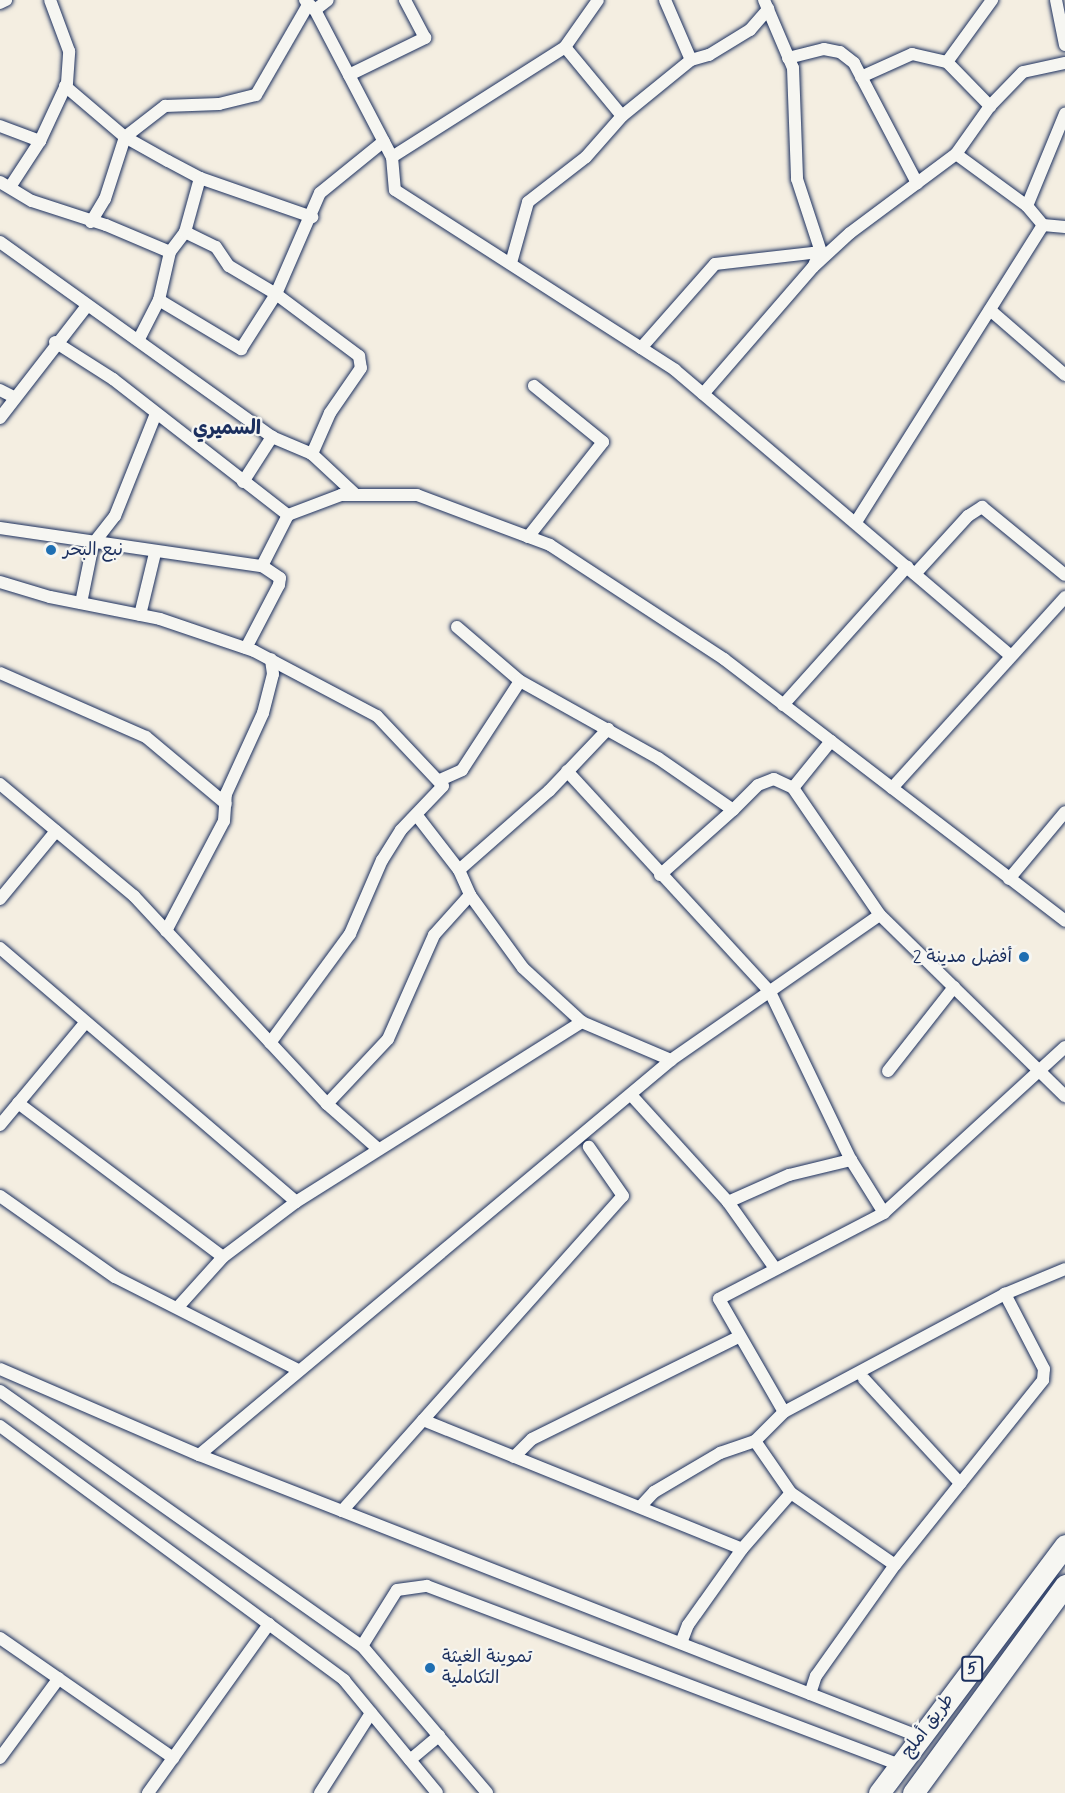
<!DOCTYPE html>
<html>
<head>
<meta charset="utf-8">
<style>
	body { margin:0 }
	#map { position:relative; width:1065px; height:1793px; overflow:hidden; background:#f4eee1; font-family:Mynerve,"Playpen Sans Arabic",sans-serif }
	div>[style] { position:absolute }
	.roads { filter:drop-shadow(0 0 2px #1b2f5e) drop-shadow(0 0 2px #1b2f5e) }
	.street>* { height:12px; margin:-6px; padding:0 6px; transform-origin:6px; border-radius:6px; background:#f6f6f2 }
	.highway>* { height:21px; margin:-10.5px; padding:0 10.5px; transform-origin:10.5px; border-radius:10.5px; background:#f6f6f2 }
	.dots>* { width:16px; height:16px; translate:-50% -50%; box-sizing:border-box; border:3px solid #f6f6f2; border-radius:50% }
	span { translate:-50% -50%; white-space:nowrap; text-align:center; line-height:1.15; -webkit-text-stroke:4.5px #f6f6f2; paint-order:stroke }
	.shield-label span { padding:2px 4px; background:#f6f6f2; border:2px solid; border-radius:4px; -webkit-text-stroke-width:0 }
	.shield-label { font-size:16px; color:#1b2f5e; font-weight:700 }
	.poi-label { font-size:18px; color:#1b2f5e }
	.left { translate:0 -50%; text-align:left }
	.right { translate:-100% -50%; text-align:right }
	.street-label { font-size:18px; color:#1b2f5e }
	.neighbourhood-label { font-size:20px; color:#1b2f5e; font-weight:700 }
</style>
</head>
<body>
<div id="map">
	<div class="roads">
		<div class="street">
			<div style="left:305px;top:0;width:14px;rotate:45deg"></div>
			<div style="left:315px;top:10px;width:166px;rotate:62.4deg"></div>
			<div style="left:392px;top:157px;width:205px;rotate:-32.4deg"></div>
			<div style="left:565px;top:47px;width:57px;rotate:-54.9deg"></div>
			<div style="left:665px;top:0;width:65px;rotate:66.6deg"></div>
			<div style="left:764px;top:0;width:74px;rotate:66.9deg"></div>
			<div style="left:793px;top:68px;width:111px;rotate:87.9deg"></div>
			<div style="left:797px;top:179px;width:77px;rotate:71.8deg"></div>
			<div style="left:821px;top:252px;width:13px;rotate:119deg"></div>
			<div style="left:1056px;top:0;width:46px;rotate:78.7deg"></div>
			<div style="left:0;top:3px;width:7px;rotate:-27deg"></div>
			<div style="left:315px;top:10px;width:16px;rotate:-38deg"></div>
			<div style="left:565px;top:47px;width:89px;rotate:50.4deg"></div>
			<div style="left:788px;top:58px;width:37px;rotate:-14deg"></div>
			<div style="left:824px;top:49px;width:16px;rotate:11deg"></div>
			<div style="left:840px;top:52px;width:18px;rotate:38deg"></div>
			<div style="left:854px;top:63px;width:136px;rotate:62.3deg"></div>
			<div style="left:947px;top:62px;width:77px;rotate:-54deg"></div>
			<div style="left:349px;top:75px;width:85px;rotate:-26deg"></div>
			<div style="left:425px;top:38px;width:43px;rotate:-117.8deg"></div>
			<div style="left:861px;top:77px;width:56px;rotate:-24.3deg"></div>
			<div style="left:912px;top:54px;width:36px;rotate:13deg"></div>
			<div style="left:947px;top:62px;width:62px;rotate:45.7deg"></div>
			<div style="left:65px;top:86px;width:79px;rotate:40.4deg"></div>
			<div style="left:125px;top:137px;width:49px;rotate:29.2deg"></div>
			<div style="left:168px;top:161px;width:36px;rotate:28deg"></div>
			<div style="left:200px;top:178px;width:119px;rotate:19.2deg"></div>
			<div style="left:0;top:126px;width:43px;rotate:20.6deg"></div>
			<div style="left:956px;top:154px;width:88px;rotate:36.2deg"></div>
			<div style="left:392px;top:157px;width:33px;rotate:85deg"></div>
			<div style="left:395px;top:190px;width:333px;rotate:32.7deg"></div>
			<div style="left:675px;top:370px;width:440px;rotate:40.4deg"></div>
			<div style="left:0;top:182px;width:37px;rotate:31deg"></div>
			<div style="left:32px;top:201px;width:78px;rotate:18deg"></div>
			<div style="left:106px;top:225px;width:69px;rotate:22.9deg"></div>
			<div style="left:10px;top:187px;width:55px;rotate:-56.9deg"></div>
			<div style="left:40px;top:141px;width:64px;rotate:-65deg"></div>
			<div style="left:67px;top:83px;width:32px;rotate:-86deg"></div>
			<div style="left:69px;top:51px;width:54px;rotate:-110.4deg"></div>
			<div style="left:91px;top:222px;width:27px;rotate:-59deg"></div>
			<div style="left:105px;top:199px;width:65px;rotate:-72.1deg"></div>
			<div style="left:125px;top:137px;width:51px;rotate:-37.8deg"></div>
			<div style="left:165px;top:106px;width:54px;rotate:-2.1deg"></div>
			<div style="left:219px;top:104px;width:38px;rotate:-14deg"></div>
			<div style="left:256px;top:95px;width:104px;rotate:-60deg"></div>
			<div style="left:1043px;top:225px;width:22px;rotate:5deg"></div>
			<div style="left:185px;top:232px;width:34px;rotate:26deg"></div>
			<div style="left:216px;top:247px;width:23px;rotate:56deg"></div>
			<div style="left:229px;top:266px;width:55px;rotate:30.8deg"></div>
			<div style="left:276px;top:294px;width:104px;rotate:36.8deg"></div>
			<div style="left:359px;top:356px;width:12px;rotate:81deg"></div>
			<div style="left:361px;top:368px;width:55px;rotate:124.6deg"></div>
			<div style="left:330px;top:413px;width:45px;rotate:113.7deg"></div>
			<div style="left:0;top:242px;width:335px;rotate:35.6deg"></div>
			<div style="left:272px;top:437px;width:43px;rotate:23deg"></div>
			<div style="left:312px;top:454px;width:60px;rotate:43deg"></div>
			<div style="left:511px;top:263px;width:63px;rotate:-74.4deg"></div>
			<div style="left:528px;top:202px;width:73px;rotate:-37.8deg"></div>
			<div style="left:586px;top:157px;width:55px;rotate:-48.7deg"></div>
			<div style="left:622px;top:116px;width:89px;rotate:-39.1deg"></div>
			<div style="left:691px;top:60px;width:19px;rotate:-16deg"></div>
			<div style="left:709px;top:55px;width:48px;rotate:-31.4deg"></div>
			<div style="left:750px;top:30px;width:28px;rotate:-49deg"></div>
			<div style="left:159px;top:300px;width:96px;rotate:30.9deg"></div>
			<div style="left:241px;top:349px;width:65px;rotate:-57.5deg"></div>
			<div style="left:276px;top:294px;width:110px;rotate:-66.5deg"></div>
			<div style="left:320px;top:193px;width:82px;rotate:-39.1deg"></div>
			<div style="left:990px;top:310px;width:99px;rotate:40.9deg"></div>
			<div style="left:139px;top:339px;width:44px;rotate:-62.9deg"></div>
			<div style="left:159px;top:300px;width:49px;rotate:-77.1deg"></div>
			<div style="left:170px;top:252px;width:25px;rotate:-53deg"></div>
			<div style="left:185px;top:232px;width:56px;rotate:-74.5deg"></div>
			<div style="left:55px;top:342px;width:69px;rotate:32.5deg"></div>
			<div style="left:113px;top:379px;width:222px;rotate:37.9deg"></div>
			<div style="left:641px;top:348px;width:112px;rotate:-48.6deg"></div>
			<div style="left:715px;top:264px;width:107px;rotate:-6.5deg"></div>
			<div style="left:0;top:390px;width:16px;rotate:27deg"></div>
			<div style="left:703px;top:394px;width:168px;rotate:-49.1deg"></div>
			<div style="left:813px;top:267px;width:50px;rotate:-42.6deg"></div>
			<div style="left:850px;top:233px;width:132px;rotate:-36.7deg"></div>
			<div style="left:956px;top:154px;width:59px;rotate:-54.7deg"></div>
			<div style="left:990px;top:106px;width:47px;rotate:-45.9deg"></div>
			<div style="left:1023px;top:72px;width:43px;rotate:-12.1deg"></div>
			<div style="left:0;top:418px;width:142px;rotate:-52.2deg"></div>
			<div style="left:243px;top:482px;width:54px;rotate:-57.2deg"></div>
			<div style="left:856px;top:522px;width:351px;rotate:-57.8deg"></div>
			<div style="left:1043px;top:225px;width:25px;rotate:-130deg"></div>
			<div style="left:1027px;top:206px;width:100px;rotate:-67.6deg"></div>
			<div style="left:0;top:528px;width:265px;rotate:8.3deg"></div>
			<div style="left:262px;top:566px;width:57px;rotate:-63deg"></div>
			<div style="left:288px;top:515px;width:57px;rotate:-20.7deg"></div>
			<div style="left:341px;top:495px;width:76px"></div>
			<div style="left:417px;top:495px;width:142px;rotate:20.6deg"></div>
			<div style="left:550px;top:545px;width:208px;rotate:33.2deg"></div>
			<div style="left:724px;top:659px;width:430px;rotate:37.5deg"></div>
			<div style="left:528px;top:537px;width:121px;rotate:-51.7deg"></div>
			<div style="left:603px;top:442px;width:89px;rotate:-140.9deg"></div>
			<div style="left:915px;top:574px;width:79px;rotate:-47.6deg"></div>
			<div style="left:968px;top:516px;width:17px;rotate:-33deg"></div>
			<div style="left:982px;top:507px;width:107px;rotate:39.3deg"></div>
			<div style="left:0;top:582px;width:52px;rotate:16.7deg"></div>
			<div style="left:50px;top:597px;width:112px;rotate:11.3deg"></div>
			<div style="left:160px;top:619px;width:99px;rotate:18.8deg"></div>
			<div style="left:254px;top:651px;width:139px;rotate:27.9deg"></div>
			<div style="left:377px;top:716px;width:96px;rotate:46.7deg"></div>
			<div style="left:443px;top:786px;width:61px;rotate:133.7deg"></div>
			<div style="left:401px;top:830px;width:36px;rotate:122deg"></div>
			<div style="left:382px;top:860px;width:81px;rotate:113.4deg"></div>
			<div style="left:350px;top:934px;width:135px;rotate:126.3deg"></div>
			<div style="left:81px;top:603px;width:60px;rotate:-78.5deg"></div>
			<div style="left:93px;top:544px;width:36px;rotate:-52deg"></div>
			<div style="left:115px;top:516px;width:108px;rotate:-68.2deg"></div>
			<div style="left:140px;top:615px;width:64px;rotate:-76.4deg"></div>
			<div style="left:457px;top:627px;width:83px;rotate:40.6deg"></div>
			<div style="left:246px;top:648px;width:71px;rotate:-62.4deg"></div>
			<div style="left:279px;top:585px;width:7px;rotate:-82deg"></div>
			<div style="left:280px;top:578px;width:22px;rotate:-146deg"></div>
			<div style="left:0;top:673px;width:159px;rotate:23.7deg"></div>
			<div style="left:146px;top:737px;width:104px;rotate:39.9deg"></div>
			<div style="left:783px;top:705px;width:186px;rotate:-48.1deg"></div>
			<div style="left:831px;top:741px;width:60px;rotate:129deg"></div>
			<div style="left:793px;top:788px;width:154px;rotate:55.6deg"></div>
			<div style="left:880px;top:915px;width:259px;rotate:44.4deg"></div>
			<div style="left:567px;top:771px;width:300px;rotate:47.4deg"></div>
			<div style="left:770px;top:992px;width:187px;rotate:64.3deg"></div>
			<div style="left:851px;top:1160px;width:62px;rotate:58.1deg"></div>
			<div style="left:440px;top:780px;width:24px;rotate:-24deg"></div>
			<div style="left:462px;top:770px;width:106px;rotate:-56.9deg"></div>
			<div style="left:520px;top:681px;width:158px;rotate:29.2deg"></div>
			<div style="left:658px;top:758px;width:91px;rotate:34.7deg"></div>
			<div style="left:733px;top:810px;width:35px;rotate:-45deg"></div>
			<div style="left:758px;top:785px;width:17px;rotate:-21deg"></div>
			<div style="left:774px;top:779px;width:21px;rotate:25deg"></div>
			<div style="left:0;top:784px;width:175px;rotate:39.9deg"></div>
			<div style="left:134px;top:896px;width:284px;rotate:47.1deg"></div>
			<div style="left:327px;top:1104px;width:67px;rotate:41.3deg"></div>
			<div style="left:892px;top:788px;width:258px;rotate:-47.8deg"></div>
			<div style="left:418px;top:817px;width:67px;rotate:52.3deg"></div>
			<div style="left:459px;top:870px;width:120px;rotate:-41.3deg"></div>
			<div style="left:549px;top:791px;width:86px;rotate:-46.4deg"></div>
			<div style="left:459px;top:870px;width:27px;rotate:66deg"></div>
			<div style="left:470px;top:895px;width:90px;rotate:54deg"></div>
			<div style="left:523px;top:968px;width:80px;rotate:42.5deg"></div>
			<div style="left:660px;top:875px;width:98px;rotate:-41.7deg"></div>
			<div style="left:1009px;top:879px;width:87px;rotate:-50.1deg"></div>
			<div style="left:0;top:899px;width:88px;rotate:-50.5deg"></div>
			<div style="left:166px;top:931px;width:124px;rotate:-62.2deg"></div>
			<div style="left:224px;top:821px;width:27px;rotate:-86deg"></div>
			<div style="left:226px;top:794px;width:89px;rotate:-65.4deg"></div>
			<div style="left:263px;top:713px;width:40px;rotate:-75.6deg"></div>
			<div style="left:273px;top:674px;width:15px;rotate:-98deg"></div>
			<div style="left:0;top:948px;width:390px;rotate:40.6deg"></div>
			<div style="left:1065px;top:1047px;width:246px;rotate:137.5deg"></div>
			<div style="left:884px;top:1213px;width:186px;rotate:152.5deg"></div>
			<div style="left:719px;top:1299px;width:130px;rotate:60.1deg"></div>
			<div style="left:784px;top:1412px;width:251px;rotate:-28.1deg"></div>
			<div style="left:1005px;top:1294px;width:65px;rotate:-22.6deg"></div>
			<div style="left:888px;top:1071px;width:107px;rotate:-51.8deg"></div>
			<div style="left:632px;top:1096px;width:143px;rotate:47.8deg"></div>
			<div style="left:728px;top:1202px;width:80px;rotate:54.7deg"></div>
			<div style="left:18px;top:1103px;width:256px;rotate:36.9deg"></div>
			<div style="left:327px;top:1104px;width:89px;rotate:-46.8deg"></div>
			<div style="left:388px;top:1039px;width:114px;rotate:-66.1deg"></div>
			<div style="left:434px;top:935px;width:54px;rotate:-48deg"></div>
			<div style="left:0;top:1125px;width:133px;rotate:-50.2deg"></div>
			<div style="left:0;top:1196px;width:141px;rotate:35.2deg"></div>
			<div style="left:115px;top:1277px;width:205px;rotate:26.9deg"></div>
			<div style="left:728px;top:1202px;width:67px;rotate:-23.9deg"></div>
			<div style="left:789px;top:1175px;width:64px;rotate:-13.6deg"></div>
			<div style="left:178px;top:1307px;width:67px;rotate:-48deg"></div>
			<div style="left:223px;top:1257px;width:91px;rotate:-37deg"></div>
			<div style="left:296px;top:1202px;width:338px;rotate:-32.2deg"></div>
			<div style="left:582px;top:1022px;width:97px;rotate:23.1deg"></div>
			<div style="left:0;top:1369px;width:217px;rotate:23.4deg"></div>
			<div style="left:199px;top:1455px;width:774px;rotate:21.36deg"></div>
			<div style="left:864px;top:1379px;width:142px;rotate:47.3deg"></div>
			<div style="left:0;top:1391px;width:443px;rotate:35.2deg"></div>
			<div style="left:362px;top:1646px;width:193px;rotate:49.6deg"></div>
			<div style="left:423px;top:1420px;width:344px;rotate:22deg"></div>
			<div style="left:0;top:1426px;width:428px;rotate:36.4deg"></div>
			<div style="left:344px;top:1680px;width:146px;rotate:50.5deg"></div>
			<div style="left:755px;top:1441px;width:63px;rotate:55.3deg"></div>
			<div style="left:791px;top:1493px;width:126px;rotate:34.7deg"></div>
			<div style="left:199px;top:1455px;width:615px;rotate:-39.92deg"></div>
			<div style="left:671px;top:1060px;width:254px;rotate:-34.8deg"></div>
			<div style="left:514px;top:1457px;width:25px;rotate:-45deg"></div>
			<div style="left:532px;top:1439px;width:230px;rotate:-26.3deg"></div>
			<div style="left:640px;top:1507px;width:21px;rotate:-47deg"></div>
			<div style="left:654px;top:1492px;width:77px;rotate:-30.6deg"></div>
			<div style="left:720px;top:1453px;width:37px;rotate:-19deg"></div>
			<div style="left:755px;top:1441px;width:41px;rotate:-45deg"></div>
			<div style="left:342px;top:1511px;width:422px;rotate:-48.3deg"></div>
			<div style="left:623px;top:1196px;width:60px;rotate:-124.8deg"></div>
			<div style="left:0;top:1638px;width:211px;rotate:34.7deg"></div>
			<div style="left:681px;top:1643px;width:19px;rotate:-69deg"></div>
			<div style="left:688px;top:1625px;width:93px;rotate:-54.6deg"></div>
			<div style="left:742px;top:1549px;width:74px;rotate:-48.8deg"></div>
			<div style="left:362px;top:1646px;width:66px;rotate:-58deg"></div>
			<div style="left:397px;top:1590px;width:30px;rotate:-8deg"></div>
			<div style="left:427px;top:1586px;width:506px;rotate:20.73deg"></div>
			<div style="left:810px;top:1694px;width:19px;rotate:-72deg"></div>
			<div style="left:816px;top:1676px;width:136px;rotate:-54.6deg"></div>
			<div style="left:895px;top:1565px;width:237px;rotate:-51.3deg"></div>
			<div style="left:1043px;top:1380px;width:11px;rotate:-85deg"></div>
			<div style="left:1044px;top:1369px;width:85px;rotate:-117.5deg"></div>
			<div style="left:0;top:1758px;width:99px;rotate:-53.6deg"></div>
			<div style="left:410px;top:1760px;width:38px;rotate:-40deg"></div>
			<div style="left:148px;top:1793px;width:208px;rotate:-54.4deg"></div>
			<div style="left:320px;top:1793px;width:95px;rotate:-57.5deg"></div>
		</div>
		<div class="highway">
			<div style="left:879px;top:1793px;width:310px;rotate:-53.1deg"></div>
			<div style="left:913px;top:1793px;width:258px;rotate:-53.8deg"></div>
		</div>
	</div>
	<div class="dots">
		<div style="left:51px;top:550px;background:#1f6fb2"></div>
		<div style="left:1024px;top:957px;background:#1f6fb2"></div>
		<div style="left:430px;top:1668px;background:#1f6fb2"></div>
	</div>
	<div class="shield-label">
		<span style="left:972px;top:1669px">5</span>
	</div>
	<div class="poi-label">
		<span class="left" style="left:63px;top:550px">نبع البحر</span>
		<span class="right" style="left:1012px;top:957px">2 أفضل مدينة</span>
		<span class="left" style="left:442px;top:1668px">تموينة الغيثة<br>التكاملية</span>
	</div>
	<div class="street-label">
		<span style="left:928px;top:1726px;rotate:-53deg">طريق أملج</span>
	</div>
	<div class="neighbourhood-label">
		<span style="left:227px;top:428px">السميري</span>
	</div>
</div>
</body>
</html>
